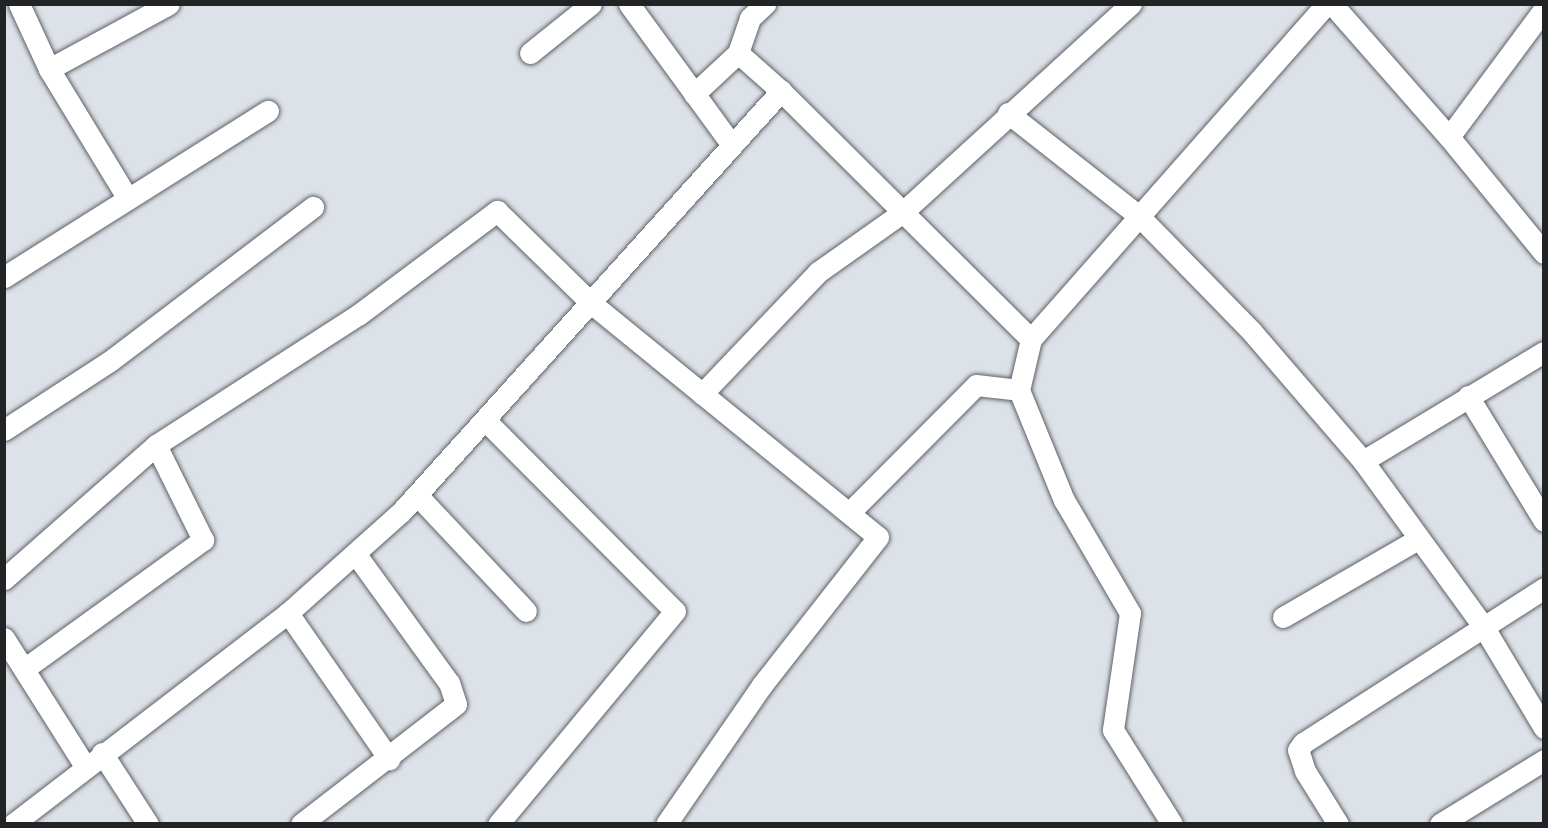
<!DOCTYPE html>
<html>
<head>
<meta charset="utf-8">
<style>
	body { margin:0 }
	#map { position:relative; width:1548px; height:828px; overflow:hidden; background:#dde1e8; font-family:Cabin,sans-serif }
	div>[style] { position:absolute }
	.roads { filter:drop-shadow(0 0 2px #5d6167) drop-shadow(0 0 2px #5d6167) }
	.street>* { height:21px; margin:-10.5px; padding:0 10.5px; transform-origin:10.5px; border-radius:10.5px; background:#fff }
	span { translate:-50% -50%; white-space:nowrap; text-align:center; line-height:1.15; -webkit-text-stroke:4.5px #fff; paint-order:stroke }
	.frame { position:absolute; inset:0; border:6px solid #212325; pointer-events:none }
</style>
</head>
<body>
<div id="map">
	<div class="roads">
		<div class="street">
			<div style="left:19px;top:4px;width:72px;rotate:65.2deg"></div>
			<div style="left:49px;top:69px;width:152px;rotate:58.7deg"></div>
			<div style="left:629px;top:4px;width:175px;rotate:53.9deg"></div>
			<div style="left:1332px;top:4px;width:177px;rotate:48.7deg"></div>
			<div style="left:1544px;top:9px;width:159px;rotate:126.6deg"></div>
			<div style="left:1449px;top:137px;width:150px;rotate:50.7deg"></div>
			<div style="left:530px;top:53px;width:78px;rotate:-38.8deg"></div>
			<div style="left:49px;top:69px;width:136px;rotate:-28.4deg"></div>
			<div style="left:781px;top:91px;width:352px;rotate:44.8deg"></div>
			<div style="left:1031px;top:339px;width:446px;rotate:-48.6deg"></div>
			<div style="left:694px;top:94px;width:60px;rotate:-43deg"></div>
			<div style="left:1008px;top:113px;width:167px;rotate:38.2deg"></div>
			<div style="left:1139px;top:216px;width:163px;rotate:45.7deg"></div>
			<div style="left:1253px;top:333px;width:169px;rotate:49.3deg"></div>
			<div style="left:1363px;top:461px;width:204px;rotate:54deg"></div>
			<div style="left:1483px;top:626px;width:119px;rotate:59.1deg"></div>
			<div style="left:4px;top:277px;width:312px;rotate:-32.2deg"></div>
			<div style="left:1031px;top:339px;width:52px;rotate:103.2deg"></div>
			<div style="left:1019px;top:390px;width:119px;rotate:67.8deg"></div>
			<div style="left:1064px;top:500px;width:131px;rotate:59.7deg"></div>
			<div style="left:1130px;top:613px;width:118px;rotate:98.3deg"></div>
			<div style="left:1113px;top:730px;width:111px;rotate:57.9deg"></div>
			<div style="left:702px;top:394px;width:168px;rotate:-46.4deg"></div>
			<div style="left:818px;top:272px;width:104px;rotate:-35.2deg"></div>
			<div style="left:903px;top:212px;width:309px;rotate:-42.4deg"></div>
			<div style="left:1468px;top:396px;width:146px;rotate:58.7deg"></div>
			<div style="left:485px;top:420px;width:269px;rotate:45.2deg"></div>
			<div style="left:675px;top:611px;width:277px;rotate:129.7deg"></div>
			<div style="left:4px;top:430px;width:126px;rotate:-33.1deg"></div>
			<div style="left:110px;top:361px;width:255px;rotate:-37.2deg"></div>
			<div style="left:1363px;top:461px;width:211px;rotate:-31.1deg"></div>
			<div style="left:417px;top:495px;width:159px;rotate:46.8deg"></div>
			<div style="left:849px;top:513px;width:180px;rotate:-45.2deg"></div>
			<div style="left:976px;top:385px;width:43px;rotate:6.6deg"></div>
			<div style="left:4px;top:579px;width:203px;rotate:-41.4deg"></div>
			<div style="left:156px;top:445px;width:240px;rotate:-32.8deg"></div>
			<div style="left:358px;top:315px;width:174px;rotate:-36.8deg"></div>
			<div style="left:497px;top:211px;width:132px;rotate:44.4deg"></div>
			<div style="left:591px;top:303px;width:370px;rotate:39.2deg"></div>
			<div style="left:878px;top:537px;width:188px;rotate:128.1deg"></div>
			<div style="left:762px;top:685px;width:169px;rotate:124.6deg"></div>
			<div style="left:288px;top:613px;width:178px;rotate:55.3deg"></div>
			<div style="left:1283px;top:617px;width:156px;rotate:-30deg"></div>
			<div style="left:4px;top:638px;width:151px;rotate:57.7deg"></div>
			<div style="left:24px;top:669px;width:221px;rotate:-35.8deg"></div>
			<div style="left:203px;top:540px;width:106px;rotate:-116.3deg"></div>
			<div style="left:102px;top:753px;width:85px;rotate:57.1deg"></div>
			<div style="left:13px;top:824px;width:347px;rotate:-37.5deg"></div>
			<div style="left:288px;top:613px;width:153px;rotate:-41.8deg"></div>
			<div style="left:402px;top:511px;width:566px;rotate:-47.94deg"></div>
			<div style="left:781px;top:91px;width:57px;rotate:-138.5deg"></div>
			<div style="left:738px;top:53px;width:37px;rotate:-71deg"></div>
			<div style="left:750px;top:18px;width:21px;rotate:-43deg"></div>
			<div style="left:301px;top:824px;width:196px;rotate:-37.7deg"></div>
			<div style="left:456px;top:704px;width:22px;rotate:-108deg"></div>
			<div style="left:449px;top:683px;width:160px;rotate:-125.9deg"></div>
			<div style="left:1338px;top:824px;width:62px;rotate:-121.9deg"></div>
			<div style="left:1305px;top:771px;width:22px;rotate:-108deg"></div>
			<div style="left:1298px;top:750px;width:9px;rotate:-54deg"></div>
			<div style="left:1303px;top:743px;width:287px;rotate:-32.7deg"></div>
			<div style="left:1440px;top:824px;width:122px;rotate:-31.6deg"></div>
		</div>
	</div>
	<div class="frame"></div>
</div>
</body>
</html>
